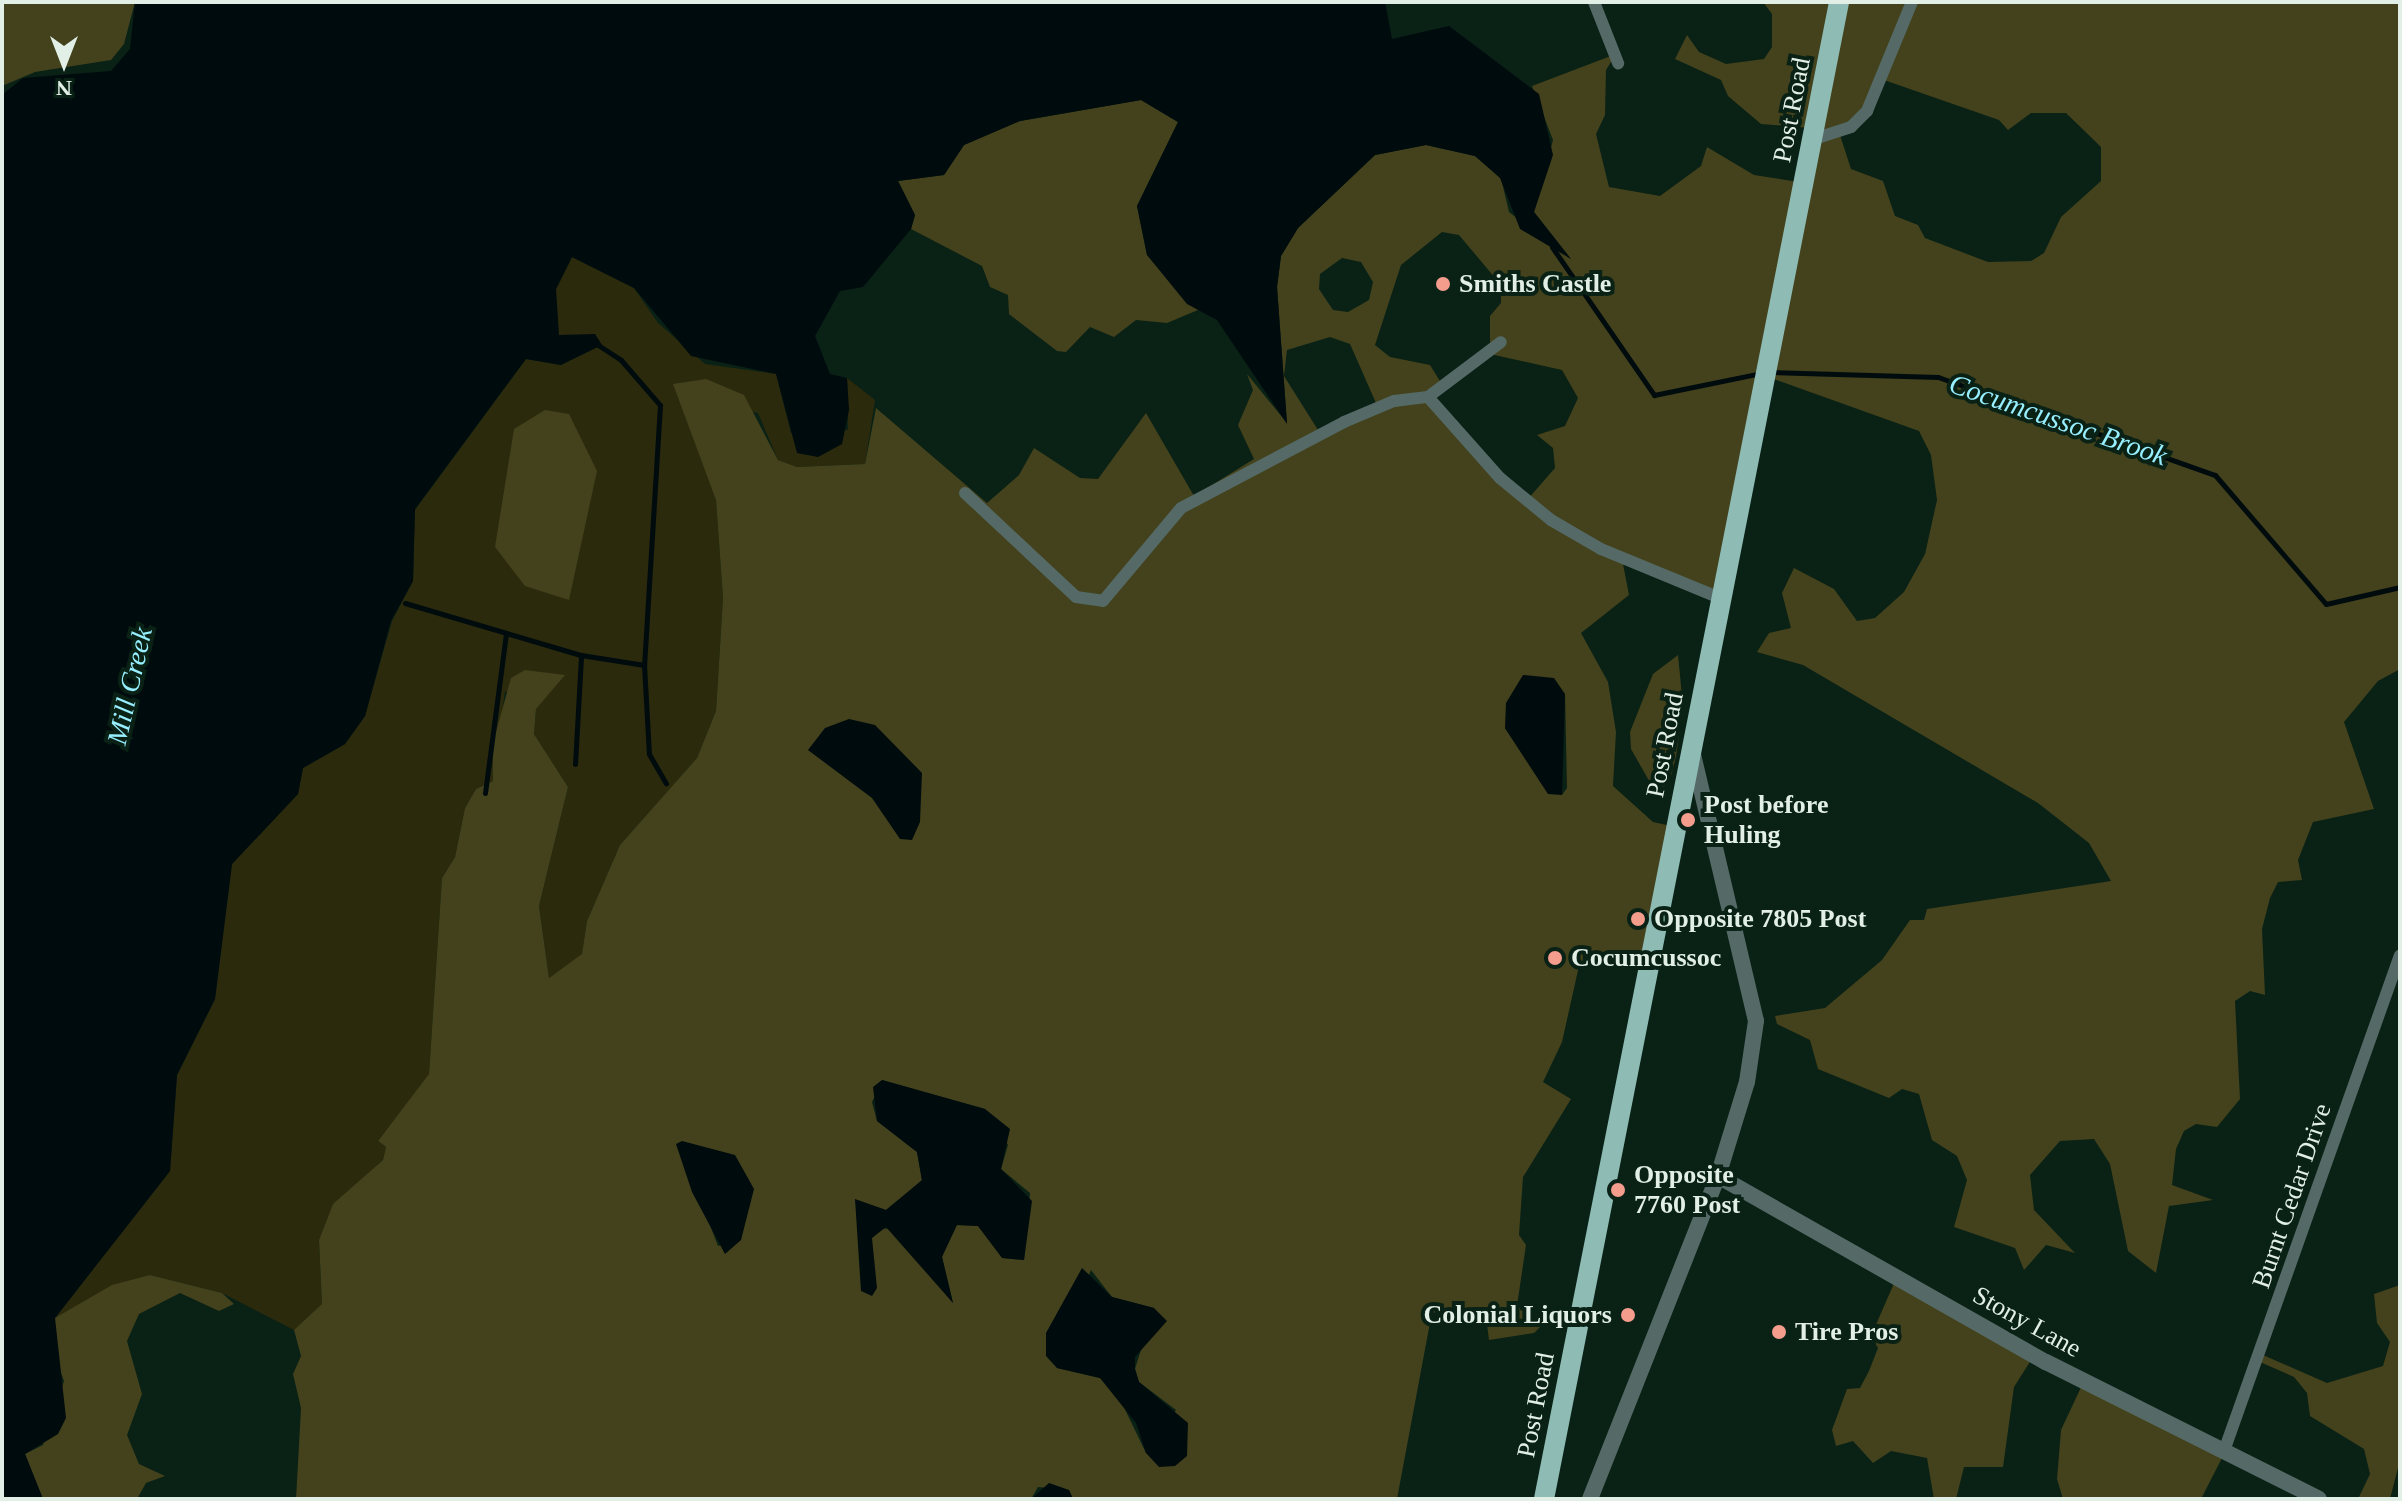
<!DOCTYPE html>
<html>
<head>
<meta charset="utf-8">
<style>
	body { margin:0 }
	#map { position:relative; width:2402px; height:1501px; overflow:hidden; background:#0a2115; font-family:"Times New Roman",serif }
	div>[style] { position:absolute }
	.green>* { inset:0; background:#2b2a0d }
	.forest>* { inset:0; background:#43421c }
	.water>* { inset:0; background:#000b0e }
	.stream>* { height:5px; margin:-2.5px; padding:0 2.5px; transform-origin:2.5px; border-radius:2.5px; background:#000b0e }
	.minor>* { height:12px; margin:-6px; padding:0 6px; transform-origin:6px; border-radius:6px; background:#556a67 }
	.tertiary>* { height:16px; margin:-8px; padding:0 8px; transform-origin:8px; border-radius:8px; background:#556a67 }
	.primary>* { height:20px; margin:-10px; padding:0 10px; transform-origin:10px; border-radius:10px; background:#8ebcb5 }
	.dots>* { width:22px; height:22px; translate:-50% -50%; box-sizing:border-box; border:4px solid #0a2115; border-radius:50% }
	span { translate:-50% -50%; white-space:nowrap; text-align:center; line-height:1.15; -webkit-text-stroke:8px #0a2115; paint-order:stroke }
	.street-label { font-size:26px; color:#e1efe7 }
	.poi-label { font-size:26px; color:#e1efe7; font-weight:700 }
	.left { translate:0 -50%; text-align:left }
	.right { translate:-100% -50%; text-align:right }
	.water-label { font-size:28px; color:#97efff; font-style:italic }
	.frame { position:absolute; inset:0; border:4px solid #e1efe7; pointer-events:none }
	.north { position:absolute; left:24px; top:24px; width:80px; height:80px; -webkit-text-stroke:6px #0a2115; paint-order:stroke; rotate:180deg; font-size:22px; font-weight:700; line-height:32px; text-align:center; color:#e1efe7 }
	.north::after { content:''; display:block; margin:auto; width:28px; height:36px; background:#e1efe7; clip-path:polygon(50% 0,100% 100%,50% 72%,0 100%) }
</style>
</head>
<body>
<div id="map">
	<div class="green">
		<div style="clip-path:polygon(evenodd,572px 257px,634px 288px,658px 323px,705px 364px,776px 374px,791px 433px,848px 430px,847px 378px,875px 400px,865px 464px,797px 467px,778px 460px,758px 413px,684px 396px,716px 500px,723px 598px,716px 711px,697px 758px,620px 845px,587px 921px,582px 955px,549px 978px,539px 906px,568px 787px,534px 734px,536px 709px,505px 691px,493px 781px,476px 789px,465px 808px,455px 857px,442px 878px,429px 1075px,378px 1141px,386px 1147px,383px 1160px,333px 1205px,319px 1240px,322px 1304px,309px 1323px,294px 1330px,222px 1293px,150px 1275px,55px 1318px,170px 1171px,177px 1075px,215px 999px,232px 864px,298px 794px,303px 768px,345px 744px,365px 716px,392px 621px,413px 581px,415px 510px,526px 359px,561px 365px,589px 349px,559px 336px,555px 322px,556px 289px,572px 257px,514px 429px,577px 554px,568px 600px,512px 450px,514px 429px)"></div>
	</div>
	<div class="forest">
		<div style="clip-path:polygon(2px 2px,135px 2px,124px 44px,111px 60px,35px 72px,2px 86px)"></div>
		<div style="clip-path:polygon(evenodd,1763px 2px,2400px 2px,2400px 669px,2378px 681px,2344px 722px,2374px 809px,2313px 822px,2298px 860px,2302px 880px,2278px 882px,2270px 898px,2262px 929px,2265px 995px,2250px 991px,2235px 1001px,2240px 1099px,2217px 1127px,2196px 1124px,2184px 1131px,2176px 1149px,2172px 1185px,2213px 1200px,2169px 1206px,2156px 1273px,2128px 1251px,2110px 1164px,2094px 1139px,2060px 1141px,2030px 1175px,2034px 1210px,2075px 1253px,2046px 1245px,2024px 1270px,2015px 1248px,1954px 1227px,1967px 1180px,1957px 1156px,1932px 1140px,1919px 1094px,1902px 1089px,1889px 1098px,1818px 1069px,1810px 1040px,1777px 1024px,1775px 1016px,1825px 1008px,1882px 960px,1910px 920px,1924px 920px,1927px 909px,2111px 881px,2089px 843px,2038px 803px,1803px 665px,1757px 652px,1769px 633px,1791px 628px,1782px 593px,1794px 568px,1834px 589px,1857px 621px,1875px 618px,1904px 592px,1925px 554px,1937px 500px,1931px 455px,1919px 431px,1768px 377px,1722px 592px,1623px 564px,1629px 595px,1581px 633px,1608px 682px,1616px 732px,1613px 786px,1653px 822px,1676px 827px,1648px 967px,1608px 957px,1586px 958px,1579px 966px,1562px 1042px,1543px 1082px,1571px 1099px,1523px 1177px,1519px 1235px,1526px 1245px,1517px 1306px,1543px 1324px,1534px 1333px,1489px 1340px,1487px 1324px,1432px 1312px,1397px 1499px,1073px 1499px,1069px 1490px,1038px 1487px,1031px 1499px,296px 1499px,301px 1408px,293px 1374px,301px 1356px,294px 1330px,322px 1304px,319px 1240px,333px 1204px,383px 1160px,386px 1147px,378px 1141px,429px 1074px,442px 878px,455px 857px,465px 808px,476px 789px,493px 781px,493px 743px,511px 678px,525px 670px,565px 675px,536px 709px,534px 734px,568px 787px,539px 906px,549px 978px,582px 954px,587px 921px,620px 845px,697px 758px,716px 711px,723px 598px,716px 500px,673px 384px,706px 379px,744px 395px,778px 460px,797px 467px,865px 464px,876px 408px,987px 503px,1019px 475px,1034px 448px,1080px 478px,1098px 479px,1146px 413px,1194px 496px,1254px 459px,1238px 425px,1253px 390px,1247px 374px,1287px 423px,1277px 287px,1281px 256px,1298px 228px,1375px 155px,1426px 145px,1475px 156px,1501px 178px,1509px 212px,1571px 259px,1534px 212px,1553px 140px,1532px 86px,1616px 54px,1606px 70px,1605px 115px,1596px 134px,1609px 187px,1660px 196px,1701px 166px,1707px 147px,1754px 175px,1799px 182px,1811px 128px,1761px 124px,1728px 96px,1721px 80px,1675px 59px,1687px 35px,1699px 52px,1726px 64px,1764px 59px,1772px 47px,1772px 14px,1763px 2px,1884px 80px,1999px 120px,2008px 130px,2031px 113px,2066px 113px,2101px 147px,2101px 181px,2061px 217px,2044px 253px,2031px 261px,1988px 262px,1925px 238px,1918px 225px,1895px 216px,1883px 181px,1851px 169px,1840px 135px,1884px 80px,1763px 2px,1442px 232px,1459px 235px,1501px 285px,1501px 303px,1490px 316px,1490px 354px,1562px 370px,1578px 398px,1565px 426px,1537px 435px,1553px 448px,1555px 468px,1527px 500px,1431px 397px,1443px 386px,1430px 365px,1390px 357px,1375px 345px,1401px 265px,1442px 232px,1763px 2px,1342px 258px,1361px 262px,1373px 282px,1369px 300px,1348px 312px,1333px 310px,1319px 289px,1320px 274px,1342px 258px,1763px 2px,1330px 337px,1350px 344px,1376px 403px,1318px 430px,1284px 376px,1287px 350px,1330px 337px,1763px 2px,1565px 694px,1567px 788px,1562px 795px,1543px 786px,1505px 728px,1565px 694px,1763px 2px,882px 1080px,985px 1109px,1008px 1145px,1001px 1169px,1030px 1193px,1024px 1260px,1003px 1258px,978px 1226px,957px 1225px,947px 1237px,942px 1257px,953px 1303px,895px 1230px,880px 1228px,872px 1238px,855px 1200px,886px 1210px,922px 1181px,917px 1152px,877px 1121px,872px 1102px,882px 1080px,1763px 2px,686px 1163px,746px 1205px,741px 1240px,718px 1246px,686px 1163px,1763px 2px,1091px 1270px,1112px 1297px,1154px 1308px,1135px 1369px,1139px 1382px,1176px 1410px,1146px 1453px,1117px 1393px,1100px 1378px,1057px 1368px,1050px 1358px,1091px 1270px)"></div>
		<div style="clip-path:polygon(1141px 100px,1178px 122px,1137px 206px,1147px 255px,1198px 310px,1167px 323px,1136px 320px,1114px 337px,1090px 327px,1066px 352px,1057px 351px,1009px 314px,1008px 295px,990px 287px,982px 266px,911px 229px,915px 215px,898px 181px,944px 175px,964px 145px,1020px 121px)"></div>
		<div style="clip-path:polygon(545px 410px,569px 414px,597px 471px,569px 600px,525px 586px,495px 547px,514px 429px)"></div>
		<div style="clip-path:polygon(1678px 655px,1683px 706px,1676px 757px,1669px 783px,1656px 793px,1631px 749px,1630px 732px,1653px 674px)"></div>
		<div style="clip-path:polygon(150px 1275px,222px 1293px,234px 1304px,219px 1311px,180px 1293px,139px 1314px,127px 1341px,142px 1394px,127px 1435px,139px 1464px,165px 1476px,146px 1483px,137px 1499px,43px 1499px,25px 1454px,43px 1445px,64px 1381px,53px 1351px,55px 1318px,112px 1285px)"></div>
		<div style="clip-path:polygon(1895px 1281px,2033px 1357px,2014px 1387px,2003px 1467px,1964px 1467px,1956px 1499px,1934px 1499px,1927px 1458px,1891px 1451px,1873px 1463px,1853px 1441px,1836px 1446px,1832px 1430px,1847px 1389px,1860px 1388px,1869px 1371px,1878px 1348px,1871px 1336px)"></div>
		<div style="clip-path:polygon(2400px 1285px,2400px 1460px,2390px 1499px,2358px 1499px,2370px 1474px,2364px 1449px,2310px 1416px,2307px 1393px,2294px 1377px,2260px 1362px,2263px 1355px,2327px 1383px,2383px 1366px,2390px 1342px,2377px 1323px,2374px 1294px)"></div>
		<div style="clip-path:polygon(2083px 1383px,2224px 1454px,2201px 1499px,2063px 1499px,2057px 1479px,2061px 1430px)"></div>
	</div>
	<div class="water">
		<div style="clip-path:polygon(135px 2px,1385px 2px,1392px 39px,1449px 26px,1539px 94px,1553px 155px,1534px 212px,1571px 259px,1520px 229px,1500px 178px,1475px 156px,1426px 145px,1375px 155px,1298px 228px,1281px 256px,1277px 287px,1287px 424px,1217px 320px,1187px 304px,1147px 255px,1137px 206px,1178px 122px,1141px 100px,1020px 121px,964px 145px,944px 175px,898px 181px,915px 215px,911px 229px,863px 287px,840px 291px,815px 336px,830px 374px,847px 378px,849px 410px,842px 444px,818px 457px,797px 453px,776px 374px,691px 356px,634px 288px,572px 257px,556px 289px,559px 335px,595px 334px,602px 345px,561px 365px,526px 359px,415px 509px,413px 581px,391px 621px,365px 716px,345px 744px,303px 768px,298px 794px,232px 864px,215px 999px,177px 1075px,170px 1171px,55px 1318px,66px 1418px,58px 1434px,25px 1454px,43px 1499px,2px 1499px,2px 95px,23px 78px,111px 71px,130px 49px)"></div>
		<div style="clip-path:polygon(1523px 675px,1554px 678px,1565px 694px,1562px 795px,1548px 794px,1505px 728px,1506px 703px)"></div>
		<div style="clip-path:polygon(849px 719px,875px 725px,922px 773px,920px 822px,912px 840px,900px 839px,872px 798px,808px 750px,825px 728px)"></div>
		<div style="clip-path:polygon(882px 1080px,985px 1109px,1010px 1129px,1001px 1169px,1032px 1201px,1024px 1260px,1002px 1258px,978px 1226px,957px 1225px,942px 1257px,953px 1303px,886px 1227px,872px 1238px,877px 1288px,872px 1296px,861px 1291px,855px 1199px,886px 1210px,922px 1180px,917px 1152px,877px 1121px,873px 1087px)"></div>
		<div style="clip-path:polygon(682px 1141px,735px 1155px,754px 1189px,741px 1240px,725px 1254px,692px 1192px,676px 1144px)"></div>
		<div style="clip-path:polygon(1082px 1268px,1112px 1297px,1154px 1308px,1167px 1321px,1135px 1357px,1135px 1369px,1139px 1382px,1188px 1423px,1187px 1456px,1175px 1466px,1159px 1467px,1146px 1453px,1136px 1423px,1100px 1378px,1057px 1368px,1046px 1356px,1046px 1333px)"></div>
		<div style="clip-path:polygon(1049px 1483px,1069px 1490px,1073px 1499px,1031px 1499px)"></div>
	</div>
	<div class="stream">
		<div style="left:1552px;top:247px;width:180px;rotate:55.4deg"></div>
		<div style="left:1654px;top:395px;width:109px;rotate:-11.6deg"></div>
		<div style="left:595px;top:343px;width:31px;rotate:33deg"></div>
		<div style="left:621px;top:360px;width:60px;rotate:49.1deg"></div>
		<div style="left:660px;top:405px;width:260px;rotate:93.5deg"></div>
		<div style="left:644px;top:665px;width:89px;rotate:86.8deg"></div>
		<div style="left:649px;top:754px;width:34px;rotate:60deg"></div>
		<div style="left:1771px;top:372px;width:167px;rotate:1.7deg"></div>
		<div style="left:1938px;top:377px;width:294px;rotate:19.5deg"></div>
		<div style="left:2215px;top:475px;width:170px;rotate:49.3deg"></div>
		<div style="left:2326px;top:604px;width:76px;rotate:-12.9deg"></div>
		<div style="left:405px;top:603px;width:184px;rotate:16.5deg"></div>
		<div style="left:581px;top:655px;width:64px;rotate:9deg"></div>
		<div style="left:575px;top:764px;width:109px;rotate:-86.8deg"></div>
		<div style="left:485px;top:793px;width:160px;rotate:-82.5deg"></div>
	</div>
	<div class="minor">
		<div style="left:1594px;top:2px;width:66px;rotate:68.5deg"></div>
		<div style="left:1814px;top:139px;width:39px;rotate:-18deg"></div>
		<div style="left:1851px;top:127px;width:23px;rotate:-45deg"></div>
		<div style="left:1867px;top:111px;width:118px;rotate:-67.6deg"></div>
		<div style="left:1428px;top:397px;width:108px;rotate:48.4deg"></div>
		<div style="left:1500px;top:478px;width:66px;rotate:39.5deg"></div>
		<div style="left:1551px;top:520px;width:58px;rotate:30.1deg"></div>
		<div style="left:1601px;top:549px;width:129px;rotate:22.4deg"></div>
		<div style="left:965px;top:493px;width:152px;rotate:43.1deg"></div>
		<div style="left:1076px;top:597px;width:27px;rotate:8deg"></div>
		<div style="left:1103px;top:601px;width:121px;rotate:-50deg"></div>
		<div style="left:1181px;top:508px;width:184px;rotate:-27.8deg"></div>
		<div style="left:1344px;top:422px;width:54px;rotate:-22.8deg"></div>
		<div style="left:1394px;top:401px;width:34px;rotate:-7deg"></div>
		<div style="left:1428px;top:397px;width:91px;rotate:-37deg"></div>
		<div style="left:2224px;top:1451px;width:526px;rotate:-70.46deg"></div>
	</div>
	<div class="tertiary">
		<div style="left:1718px;top:1176px;width:377px;rotate:29.6deg"></div>
		<div style="left:2046px;top:1362px;width:305px;rotate:26.6deg"></div>
		<div style="left:1590px;top:1499px;width:347px;rotate:-68.4deg"></div>
		<div style="left:1718px;top:1176px;width:98px;rotate:-72.9deg"></div>
		<div style="left:1747px;top:1082px;width:62px;rotate:-81.6deg"></div>
		<div style="left:1756px;top:1021px;width:278px;rotate:-103.3deg"></div>
	</div>
	<div class="primary">
		<div style="left:1544px;top:1499px;width:1526px;rotate:-78.85deg"></div>
	</div>
	<div class="dots">
		<div style="left:1443px;top:284px;background:#f49d8d"></div>
		<div style="left:1688px;top:820px;background:#f49d8d"></div>
		<div style="left:1638px;top:919px;background:#f49d8d"></div>
		<div style="left:1555px;top:958px;background:#f49d8d"></div>
		<div style="left:1618px;top:1190px;background:#f49d8d"></div>
		<div style="left:1628px;top:1315px;background:#f49d8d"></div>
		<div style="left:1779px;top:1332px;background:#f49d8d"></div>
	</div>
	<div class="street-label">
		<span style="left:1792px;top:110px;rotate:-79deg">Post Road</span>
		<span style="left:1665px;top:745px;rotate:-79deg">Post Road</span>
		<span style="left:2292px;top:1196px;rotate:-71deg">Burnt Cedar Drive</span>
		<span style="left:2027px;top:1322px;rotate:29deg">Stony Lane</span>
		<span style="left:1536px;top:1405px;rotate:-79deg">Post Road</span>
	</div>
	<div class="poi-label">
		<span class="left" style="left:1459px;top:284px">Smiths Castle</span>
		<span class="left" style="left:1704px;top:820px">Post before<br>Huling</span>
		<span class="left" style="left:1654px;top:919px">Opposite 7805 Post</span>
		<span class="left" style="left:1571px;top:958px">Cocumcussoc</span>
		<span class="left" style="left:1634px;top:1190px">Opposite<br>7760 Post</span>
		<span class="right" style="left:1612px;top:1315px">Colonial Liquors</span>
		<span class="left" style="left:1795px;top:1332px">Tire Pros</span>
	</div>
	<div class="water-label">
		<span style="left:2058px;top:420px;rotate:19deg">Cocumcussoc Brook</span>
		<span style="left:130px;top:686px;rotate:-77deg">Mill Creek</span>
	</div>
	<div class="frame"></div>
	<div class="north">N</div>
</div>
</body>
</html>
